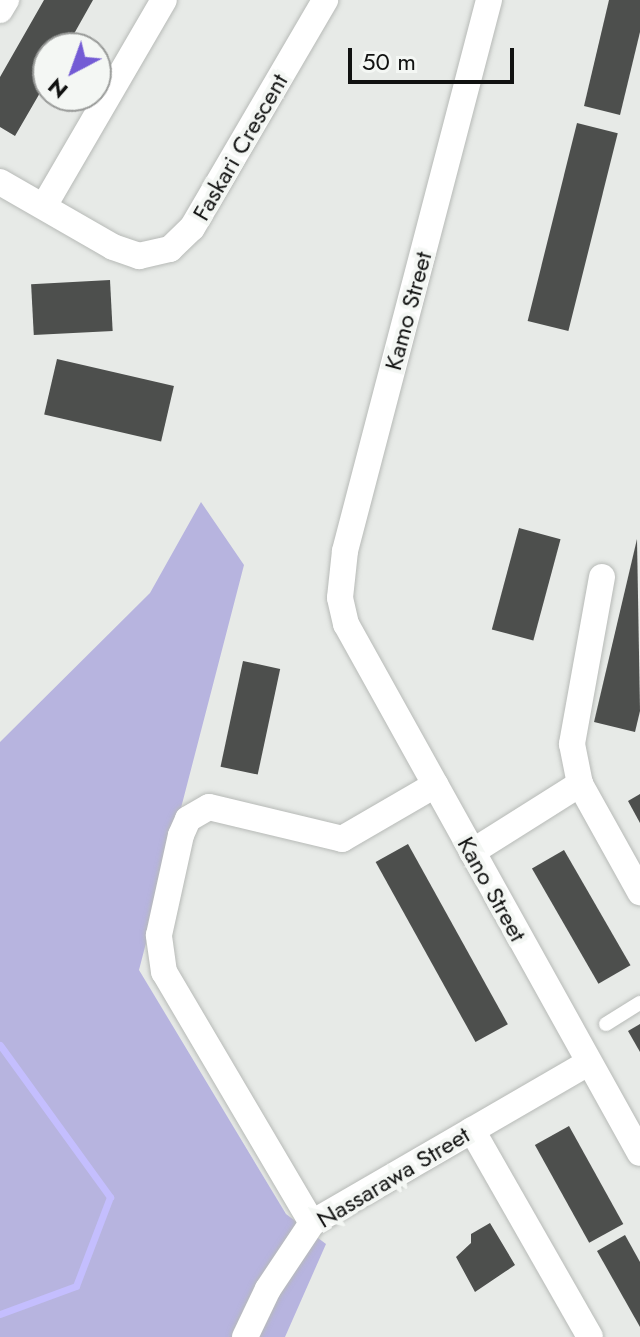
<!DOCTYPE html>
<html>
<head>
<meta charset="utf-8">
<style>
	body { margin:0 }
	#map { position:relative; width:640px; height:1337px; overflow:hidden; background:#e7eae7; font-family:Jost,sans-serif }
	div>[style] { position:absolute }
	.green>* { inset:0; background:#b7b4df }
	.stream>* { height:7px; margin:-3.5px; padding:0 3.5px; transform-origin:3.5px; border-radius:3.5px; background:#c4befe }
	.building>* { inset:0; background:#4d4f4d; transform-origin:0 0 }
	.roads { filter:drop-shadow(0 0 2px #b7bab7) drop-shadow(0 0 2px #b7bab7) }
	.lane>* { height:14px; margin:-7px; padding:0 7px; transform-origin:7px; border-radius:7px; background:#fff }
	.street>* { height:26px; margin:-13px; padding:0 13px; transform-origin:13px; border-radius:13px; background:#fff }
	span { translate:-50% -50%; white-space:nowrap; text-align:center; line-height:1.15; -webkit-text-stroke:8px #f4f7f4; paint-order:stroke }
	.street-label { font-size:24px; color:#111211 }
	.north { position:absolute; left:32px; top:32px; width:80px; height:80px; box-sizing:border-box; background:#f4f7f4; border:2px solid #999b99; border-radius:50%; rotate:221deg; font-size:22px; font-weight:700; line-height:32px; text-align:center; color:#111211 }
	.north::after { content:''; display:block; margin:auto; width:28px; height:36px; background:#735bd5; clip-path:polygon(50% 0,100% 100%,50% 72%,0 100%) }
	.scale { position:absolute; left:348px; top:48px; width:166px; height:36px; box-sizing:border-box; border:4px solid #111211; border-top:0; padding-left:10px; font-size:24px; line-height:28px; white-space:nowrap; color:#111211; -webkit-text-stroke:6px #f4f7f4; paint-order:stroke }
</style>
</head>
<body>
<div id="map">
	<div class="green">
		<div style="clip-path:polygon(201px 502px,244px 565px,139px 970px,286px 1214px,326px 1244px,285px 1337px,0 1337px,0 742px,150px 593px)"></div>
	</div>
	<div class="stream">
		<div style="left:0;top:1045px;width:188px;rotate:54.1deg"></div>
		<div style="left:110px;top:1197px;width:95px;rotate:110.9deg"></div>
		<div style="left:76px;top:1286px;width:81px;rotate:159.8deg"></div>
	</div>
	<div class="building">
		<div style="clip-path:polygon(44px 0,93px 0,66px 48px,48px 48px,48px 79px,15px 136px,0 127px,0 77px)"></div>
		<div style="clip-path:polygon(609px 0,640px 0,640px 32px,620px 115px,584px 106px)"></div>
		<div style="left:577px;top:123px;width:42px;height:204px;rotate:14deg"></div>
		<div style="left:110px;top:280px;width:51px;height:79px;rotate:87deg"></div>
		<div style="left:57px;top:359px;width:120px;height:57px;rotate:13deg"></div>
		<div style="left:519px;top:528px;width:43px;height:105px;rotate:15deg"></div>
		<div style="clip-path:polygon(637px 539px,640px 711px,635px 732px,594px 722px)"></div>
		<div style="left:243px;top:661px;width:38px;height:108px;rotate:12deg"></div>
		<div style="clip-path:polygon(640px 794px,640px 823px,628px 801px)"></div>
		<div style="left:408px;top:844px;width:206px;height:37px;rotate:61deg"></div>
		<div style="left:564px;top:850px;width:133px;height:37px;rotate:60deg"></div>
		<div style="clip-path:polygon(640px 1024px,640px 1052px,628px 1031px)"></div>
		<div style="left:569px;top:1126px;width:112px;height:39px;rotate:61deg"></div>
		<div style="clip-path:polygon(490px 1223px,515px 1265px,475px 1292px,456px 1257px,471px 1243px,471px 1234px)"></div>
		<div style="clip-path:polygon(625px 1235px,640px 1262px,640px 1327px,597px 1251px)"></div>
	</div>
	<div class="roads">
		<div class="lane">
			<div style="left:606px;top:1024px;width:40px;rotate:-32deg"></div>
		</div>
		<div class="street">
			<div style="left:489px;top:0;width:570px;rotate:104.65deg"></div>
			<div style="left:345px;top:551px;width:47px;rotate:96.1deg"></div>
			<div style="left:340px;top:598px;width:27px;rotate:77deg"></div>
			<div style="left:346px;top:624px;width:605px;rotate:60.94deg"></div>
			<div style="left:0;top:10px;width:12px;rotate:-59deg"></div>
			<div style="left:0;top:182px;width:130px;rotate:29.9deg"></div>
			<div style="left:113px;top:247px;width:28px;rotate:19deg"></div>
			<div style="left:139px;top:256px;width:32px;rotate:-13deg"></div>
			<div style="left:170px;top:249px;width:30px;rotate:-44deg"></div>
			<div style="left:192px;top:228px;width:264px;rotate:-59.7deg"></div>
			<div style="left:44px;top:206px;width:238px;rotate:-59.8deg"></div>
			<div style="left:602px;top:577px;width:170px;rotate:100.2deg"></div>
			<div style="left:572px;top:744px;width:41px;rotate:78.7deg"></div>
			<div style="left:580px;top:784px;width:124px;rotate:60.9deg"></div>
			<div style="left:472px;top:852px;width:128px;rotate:-32.2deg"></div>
			<div style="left:472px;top:1130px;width:238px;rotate:60.3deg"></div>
			<div style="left:312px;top:1223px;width:291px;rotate:-120.5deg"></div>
			<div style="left:164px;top:972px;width:37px;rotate:-98deg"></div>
			<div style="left:159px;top:935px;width:102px;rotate:-77.6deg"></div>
			<div style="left:181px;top:835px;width:17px;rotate:-66deg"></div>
			<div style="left:188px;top:819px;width:24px;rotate:-30deg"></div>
			<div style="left:209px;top:807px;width:137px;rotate:13.5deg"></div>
			<div style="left:342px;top:839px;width:108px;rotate:-30.1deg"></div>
			<div style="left:245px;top:1337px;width:53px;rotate:-64.4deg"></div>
			<div style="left:268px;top:1289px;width:79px;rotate:-56.3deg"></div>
			<div style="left:312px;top:1223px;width:319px;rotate:-30.1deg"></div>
		</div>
	</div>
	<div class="street-label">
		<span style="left:240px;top:147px;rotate:-60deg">Faskari Crescent</span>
		<span style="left:408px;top:311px;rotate:-75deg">Kamo Street</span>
		<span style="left:492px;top:889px;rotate:61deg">Kano Street</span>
		<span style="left:393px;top:1177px;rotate:-31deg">Nassarawa Street</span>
	</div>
	<div class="north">N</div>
	<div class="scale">50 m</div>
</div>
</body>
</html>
